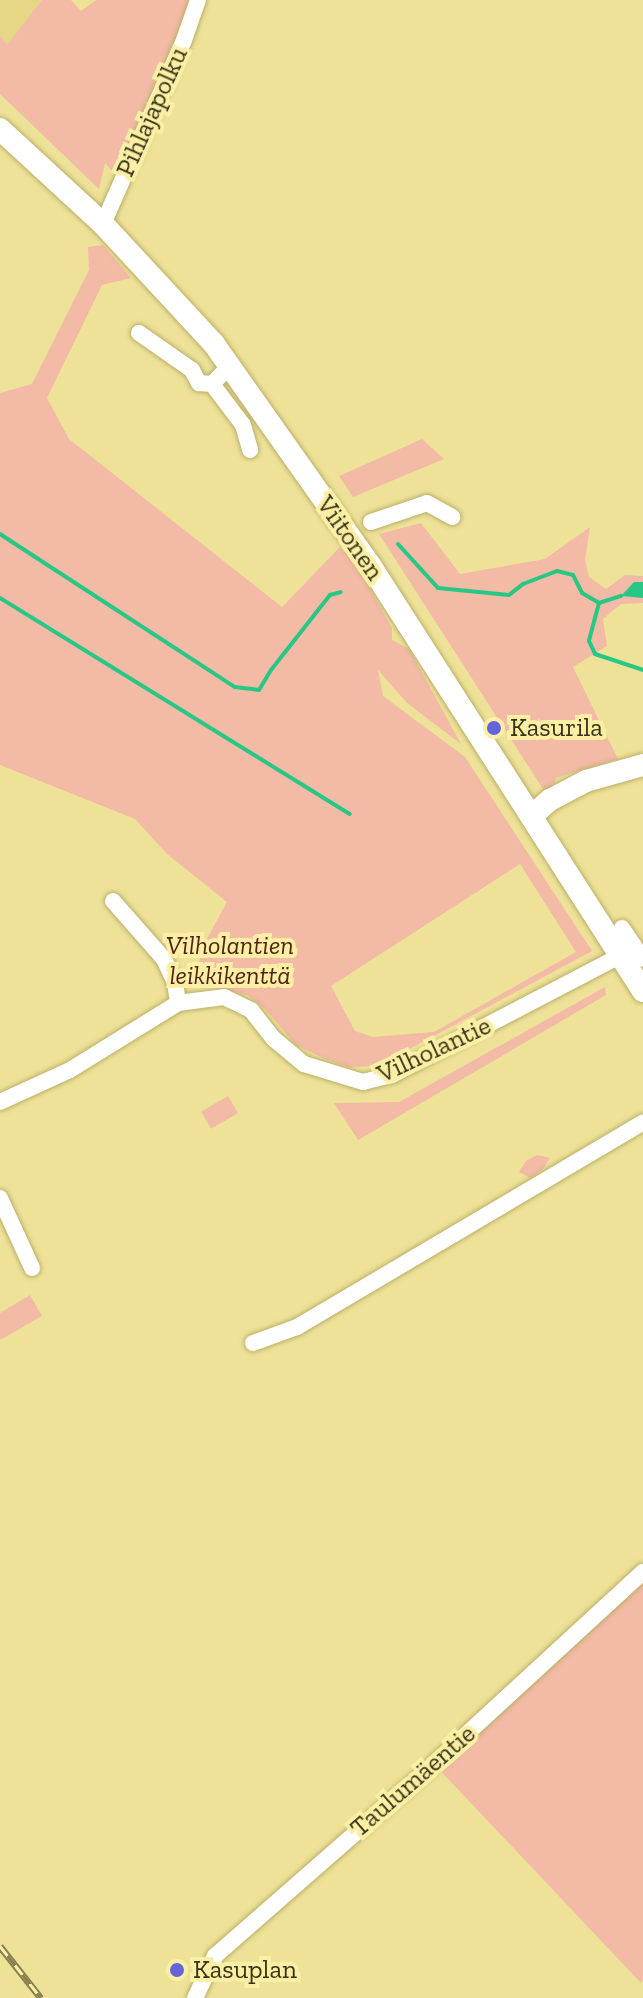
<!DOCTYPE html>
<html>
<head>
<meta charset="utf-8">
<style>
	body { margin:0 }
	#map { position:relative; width:643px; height:1998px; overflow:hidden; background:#eee299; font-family:"Zilla Slab",serif }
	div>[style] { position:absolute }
	.built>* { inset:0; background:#e5d786 }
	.green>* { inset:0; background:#f3baa6; transform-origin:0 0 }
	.water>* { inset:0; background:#29c786 }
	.stream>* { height:4px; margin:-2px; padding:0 2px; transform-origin:2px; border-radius:2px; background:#29c786 }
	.roads { filter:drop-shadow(0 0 2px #bcaf68) drop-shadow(0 0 2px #bcaf68) }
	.street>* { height:16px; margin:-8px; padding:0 8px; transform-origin:8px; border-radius:8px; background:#fff }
	.secondary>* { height:22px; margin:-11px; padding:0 11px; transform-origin:11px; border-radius:11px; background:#fff }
	.rail>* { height:7px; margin-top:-3.5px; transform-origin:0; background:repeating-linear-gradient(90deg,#fbefa5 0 12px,#88804f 0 24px); box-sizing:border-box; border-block:2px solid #88804f }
	.dots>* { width:22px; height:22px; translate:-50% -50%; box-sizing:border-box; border:4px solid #fbefa5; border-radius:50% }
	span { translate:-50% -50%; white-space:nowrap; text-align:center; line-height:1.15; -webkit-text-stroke:8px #fbefa5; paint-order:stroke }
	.street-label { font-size:26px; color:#393416 }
	.poi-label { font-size:26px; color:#393416 }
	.left { translate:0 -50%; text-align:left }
	.park-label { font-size:26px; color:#532413; font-style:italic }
</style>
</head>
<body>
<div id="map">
	<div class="built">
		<div style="clip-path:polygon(0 0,42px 0,7px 46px,0 35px)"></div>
	</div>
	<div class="green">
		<div style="clip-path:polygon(42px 0,71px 0,81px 11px,96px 0,198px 0,121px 181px,105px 163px,99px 189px,0 94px,0 35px,7px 45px)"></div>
		<div style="clip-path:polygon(evenodd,103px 245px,131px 278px,102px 285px,47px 398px,69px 439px,282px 607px,340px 547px,358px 567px,392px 628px,392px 640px,409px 649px,461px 744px,407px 703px,378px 670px,383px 696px,465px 757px,592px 951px,378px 1066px,348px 1067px,323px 1058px,296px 1045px,265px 1009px,247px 995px,194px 984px,203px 946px,227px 902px,167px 854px,135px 819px,0 765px,0 393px,32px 384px,89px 270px,88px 247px,103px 245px,520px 864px,576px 952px,434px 1032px,373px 1037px,355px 1031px,331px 986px,520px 864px)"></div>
		<div style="clip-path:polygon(422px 439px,444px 459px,353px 497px,339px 476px)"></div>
		<div style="clip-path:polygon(421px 523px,460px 574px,545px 559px,590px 527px,585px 560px,589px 577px,606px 589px,625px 575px,643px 576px,643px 603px,621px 604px,603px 619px,607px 646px,573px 667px,618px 759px,556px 778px,550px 800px,379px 534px)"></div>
		<div style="clip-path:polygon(605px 987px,606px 995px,358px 1140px,334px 1103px,399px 1102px)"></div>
		<div style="left:228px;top:1096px;width:20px;height:31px;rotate:60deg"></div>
		<div style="clip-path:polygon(537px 1155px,550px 1158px,543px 1169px,530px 1178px,519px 1172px,526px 1161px)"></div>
		<div style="clip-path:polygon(30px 1295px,42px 1316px,0 1340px,0 1313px)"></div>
		<div style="clip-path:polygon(643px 1572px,643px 1979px,641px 1983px,434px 1764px)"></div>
	</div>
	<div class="water">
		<div style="clip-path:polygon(634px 582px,643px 582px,643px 598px,621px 596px)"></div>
	</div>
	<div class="stream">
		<div style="left:0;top:534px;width:280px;rotate:33.1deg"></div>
		<div style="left:235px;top:687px;width:24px;rotate:7deg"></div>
		<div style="left:259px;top:690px;width:23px;rotate:-59deg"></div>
		<div style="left:271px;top:670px;width:95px;rotate:-51.8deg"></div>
		<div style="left:330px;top:595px;width:11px;rotate:-15deg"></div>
		<div style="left:398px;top:544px;width:59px;rotate:47.7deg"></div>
		<div style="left:438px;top:588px;width:71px;rotate:5.6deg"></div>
		<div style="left:509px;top:595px;width:18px;rotate:-38deg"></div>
		<div style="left:523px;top:584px;width:36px;rotate:-21deg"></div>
		<div style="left:557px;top:571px;width:16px;rotate:14deg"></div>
		<div style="left:573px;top:575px;width:20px;rotate:63deg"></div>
		<div style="left:582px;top:593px;width:20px;rotate:30deg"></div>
		<div style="left:599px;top:603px;width:39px;rotate:105deg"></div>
		<div style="left:589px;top:641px;width:14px;rotate:65deg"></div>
		<div style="left:595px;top:654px;width:51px;rotate:18.4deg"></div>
		<div style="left:0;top:598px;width:411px;rotate:31.7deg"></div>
		<div style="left:599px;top:603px;width:23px;rotate:-18deg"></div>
	</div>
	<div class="roads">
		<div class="street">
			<div style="left:103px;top:224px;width:201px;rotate:-66.2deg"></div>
			<div style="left:184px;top:40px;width:42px;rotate:-70.7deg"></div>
			<div style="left:139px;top:333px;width:65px;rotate:34.9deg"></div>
			<div style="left:192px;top:370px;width:15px;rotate:62deg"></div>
			<div style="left:199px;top:383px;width:13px;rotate:4deg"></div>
			<div style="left:230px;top:366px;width:25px;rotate:135deg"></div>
			<div style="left:212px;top:384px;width:51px;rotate:52.9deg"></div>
			<div style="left:243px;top:425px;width:26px;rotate:74deg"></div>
			<div style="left:371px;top:522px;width:59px;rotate:-18.7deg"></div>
			<div style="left:427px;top:503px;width:29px;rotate:29deg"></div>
			<div style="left:113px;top:901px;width:77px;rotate:48.7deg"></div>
			<div style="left:164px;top:959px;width:26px;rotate:65deg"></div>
			<div style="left:175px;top:983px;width:20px;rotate:81deg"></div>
			<div style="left:622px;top:928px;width:37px;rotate:56deg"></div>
			<div style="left:0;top:1102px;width:77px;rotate:-24.6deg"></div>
			<div style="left:70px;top:1070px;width:127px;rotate:-31.8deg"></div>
			<div style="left:178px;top:1003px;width:46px;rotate:-7.4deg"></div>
			<div style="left:224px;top:997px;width:30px;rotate:26deg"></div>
			<div style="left:251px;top:1010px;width:37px;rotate:52deg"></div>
			<div style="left:274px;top:1039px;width:39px;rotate:40deg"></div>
			<div style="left:304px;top:1064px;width:62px;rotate:17deg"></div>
			<div style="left:363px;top:1082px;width:30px;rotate:-14deg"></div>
			<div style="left:392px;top:1075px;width:257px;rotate:-27.6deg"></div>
			<div style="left:0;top:1198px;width:77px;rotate:65.4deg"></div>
			<div style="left:253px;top:1343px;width:47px;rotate:-20deg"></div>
			<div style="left:297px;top:1327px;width:402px;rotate:-30.6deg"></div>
			<div style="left:195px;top:1998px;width:47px;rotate:-64.5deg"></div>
			<div style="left:215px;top:1956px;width:291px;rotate:-41.2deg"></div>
			<div style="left:434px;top:1764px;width:284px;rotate:-42.6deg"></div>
		</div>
		<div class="secondary">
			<div style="left:0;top:129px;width:140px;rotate:42.7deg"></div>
			<div style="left:103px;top:224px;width:163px;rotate:47.2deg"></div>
			<div style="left:214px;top:344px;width:271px;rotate:54.8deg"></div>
			<div style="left:370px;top:565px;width:506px;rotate:57.35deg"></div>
			<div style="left:532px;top:816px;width:24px;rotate:-42deg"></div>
			<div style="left:550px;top:800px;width:41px;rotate:-27.8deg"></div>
			<div style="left:586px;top:781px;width:59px;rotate:-15.7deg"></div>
		</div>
	</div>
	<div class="rail">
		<div style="left:0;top:1946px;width:66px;rotate:51.7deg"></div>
	</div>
	<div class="dots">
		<div style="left:494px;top:728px;background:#6664dd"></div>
		<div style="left:177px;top:1970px;background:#6664dd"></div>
	</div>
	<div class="street-label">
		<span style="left:152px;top:112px;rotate:-66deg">Pihlajapolku</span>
		<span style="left:350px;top:538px;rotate:55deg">Viitonen</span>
		<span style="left:434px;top:1050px;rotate:-25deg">Vilholantie</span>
		<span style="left:413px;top:1781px;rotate:-41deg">Taulumäentie</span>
	</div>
	<div class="poi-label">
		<span class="left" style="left:510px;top:728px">Kasurila</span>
		<span class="left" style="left:193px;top:1970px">Kasuplan</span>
	</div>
	<div class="park-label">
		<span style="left:230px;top:961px">Vilholantien<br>leikkikenttä</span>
	</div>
</div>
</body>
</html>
